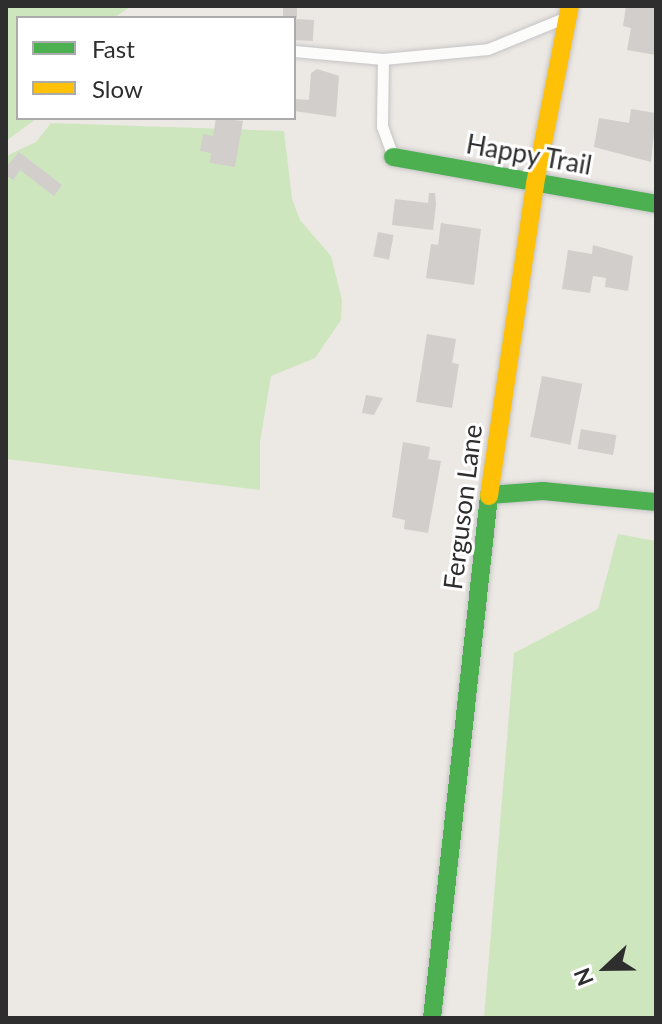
<!DOCTYPE html>
<html>
<head>
<meta charset="utf-8">
<style>
	body { margin:0 }
	#map { position:relative; width:662px; height:1024px; overflow:hidden; background:#ece8e4; font-family:Lato,sans-serif }
	div>[style] { position:absolute }
	.green>* { inset:0; background:#cee6be }
	.building>* { inset:0; background:#d1cecb; transform-origin:0 0 }
	.roads { filter:drop-shadow(0 0 2px #c5c4c5) drop-shadow(0 0 2px #c5c4c5) }
	.lane>* { height:11px; margin:-5.5px; padding:0 5.5px; transform-origin:5.5px; border-radius:5.5px; background:#fcfcfb }
	.fast>* { height:18px; margin:-9px; padding:0 9px; transform-origin:9px; border-radius:9px; background:#4caf50 }
	.slow>* { height:18px; margin:-9px; padding:0 9px; transform-origin:9px; border-radius:9px; background:#ffc107 }
	span { translate:-50% -50%; white-space:nowrap; text-align:center; line-height:1.15; -webkit-text-stroke:6px #fff; paint-order:stroke }
	.street-label { font-size:26px; color:#2e2e2e }
	.frame { position:absolute; inset:0; border:8px solid #2e2e2e; pointer-events:none }
	.legend { position:absolute; left:16px; top:16px; width:280px; height:104px; box-sizing:border-box; background:#fff; border:2px solid #ababab; margin:0; padding:10px 14px; list-style:none; font-size:24px; color:#2e2e2e }
	.legend li { display:flex; align-items:center; gap:16px; height:40px }
	.legend b { width:40px; border:2px solid #ababab }
	.north { position:absolute; left:566px; top:928px; width:80px; height:80px; -webkit-text-stroke:6px #fff; paint-order:stroke; rotate:248deg; font-size:22px; font-weight:700; line-height:32px; text-align:center; color:#2e2e2e }
	.north::after { content:''; display:block; margin:auto; width:28px; height:36px; background:#2e2e2e; clip-path:polygon(50% 0,100% 100%,50% 72%,0 100%) }
</style>
</head>
<body>
<div id="map">
	<div class="green">
		<div style="clip-path:polygon(6px 6px,131px 6px,114px 18px,18px 18px,18px 118px,37px 118px,6px 141px)"></div>
		<div style="clip-path:polygon(51px 123px,284px 131px,292px 199px,300px 220px,331px 256px,342px 300px,341px 320px,315px 358px,271px 376px,260px 442px,260px 490px,6px 459px,6px 156px,36px 142px)"></div>
		<div style="clip-path:polygon(618px 534px,656px 541px,656px 1018px,484px 1018px,514px 653px,598px 609px)"></div>
	</div>
	<div class="building">
		<div style="left:283px;top:6px;width:14px;height:12px"></div>
		<div style="clip-path:polygon(626px 6px,656px 6px,656px 55px,627px 50px,631px 28px,623px 26px)"></div>
		<div style="left:294px;top:19px;width:20px;height:21px;rotate:3deg"></div>
		<div style="clip-path:polygon(317px 69px,339px 76px,336px 117px,294px 111px,295px 99px,309px 100px,311px 73px)"></div>
		<div style="clip-path:polygon(631px 109px,656px 113px,651px 162px,594px 147px,599px 118px,629px 123px)"></div>
		<div style="clip-path:polygon(216px 118px,243px 121px,235px 167px,210px 163px,211px 153px,200px 151px,203px 134px,213px 136px)"></div>
		<div style="clip-path:polygon(19px 152px,62px 185px,54px 196px,20px 170px,13px 180px,6px 175px,6px 167px)"></div>
		<div style="clip-path:polygon(429px 193px,435px 193px,436px 205px,433px 230px,392px 225px,395px 199px,428px 203px)"></div>
		<div style="clip-path:polygon(441px 223px,481px 229px,474px 285px,426px 278px,431px 244px,438px 245px)"></div>
		<div style="left:378px;top:232px;width:16px;height:25px;rotate:11deg"></div>
		<div style="clip-path:polygon(593px 245px,633px 256px,628px 291px,605px 287px,606px 278px,593px 276px,590px 293px,562px 289px,568px 250px,592px 254px)"></div>
		<div style="clip-path:polygon(427px 334px,456px 339px,452px 363px,459px 364px,452px 408px,416px 402px)"></div>
		<div style="left:542px;top:376px;width:41px;height:62px;rotate:11deg"></div>
		<div style="clip-path:polygon(366px 395px,383px 398px,374px 415px,362px 413px)"></div>
		<div style="left:581px;top:429px;width:36px;height:20px;rotate:10deg"></div>
		<div style="clip-path:polygon(403px 442px,430px 447px,428px 459px,441px 461px,428px 533px,404px 529px,405px 520px,392px 517px)"></div>
	</div>
	<div class="roads">
		<div class="lane">
			<div style="left:294px;top:51px;width:89px;rotate:5.1deg"></div>
			<div style="left:383px;top:59px;width:105px;rotate:-5.4deg"></div>
			<div style="left:488px;top:49px;width:82px;rotate:-22.2deg"></div>
			<div style="left:383px;top:59px;width:67px;rotate:90.9deg"></div>
			<div style="left:382px;top:126px;width:33px;rotate:70deg"></div>
		</div>
		<div class="fast">
			<div style="left:393px;top:157px;width:267px;rotate:10.1deg"></div>
			<div style="left:489px;top:495px;width:54px;rotate:-4.2deg"></div>
			<div style="left:543px;top:491px;width:114px;rotate:5.6deg"></div>
			<div style="left:432px;top:1018px;width:525px;rotate:-83.77deg"></div>
		</div>
		<div class="slow">
			<div style="left:489px;top:496px;width:315px;rotate:-81.6deg"></div>
			<div style="left:535px;top:184px;width:181px;rotate:-78.9deg"></div>
		</div>
	</div>
	<div class="street-label">
		<span style="left:529px;top:155px;rotate:10deg">Happy Trail</span>
		<span style="left:463px;top:507px;rotate:-83deg">Ferguson Lane</span>
	</div>
	<div class="frame"></div>
	<ul class="legend">
	<li><b style="height:10px;background:#4caf50"></b>Fast</li>
	<li><b style="height:10px;background:#ffc107"></b>Slow</li>
	</ul>
	<div class="north">N</div>
</div>
</body>
</html>
